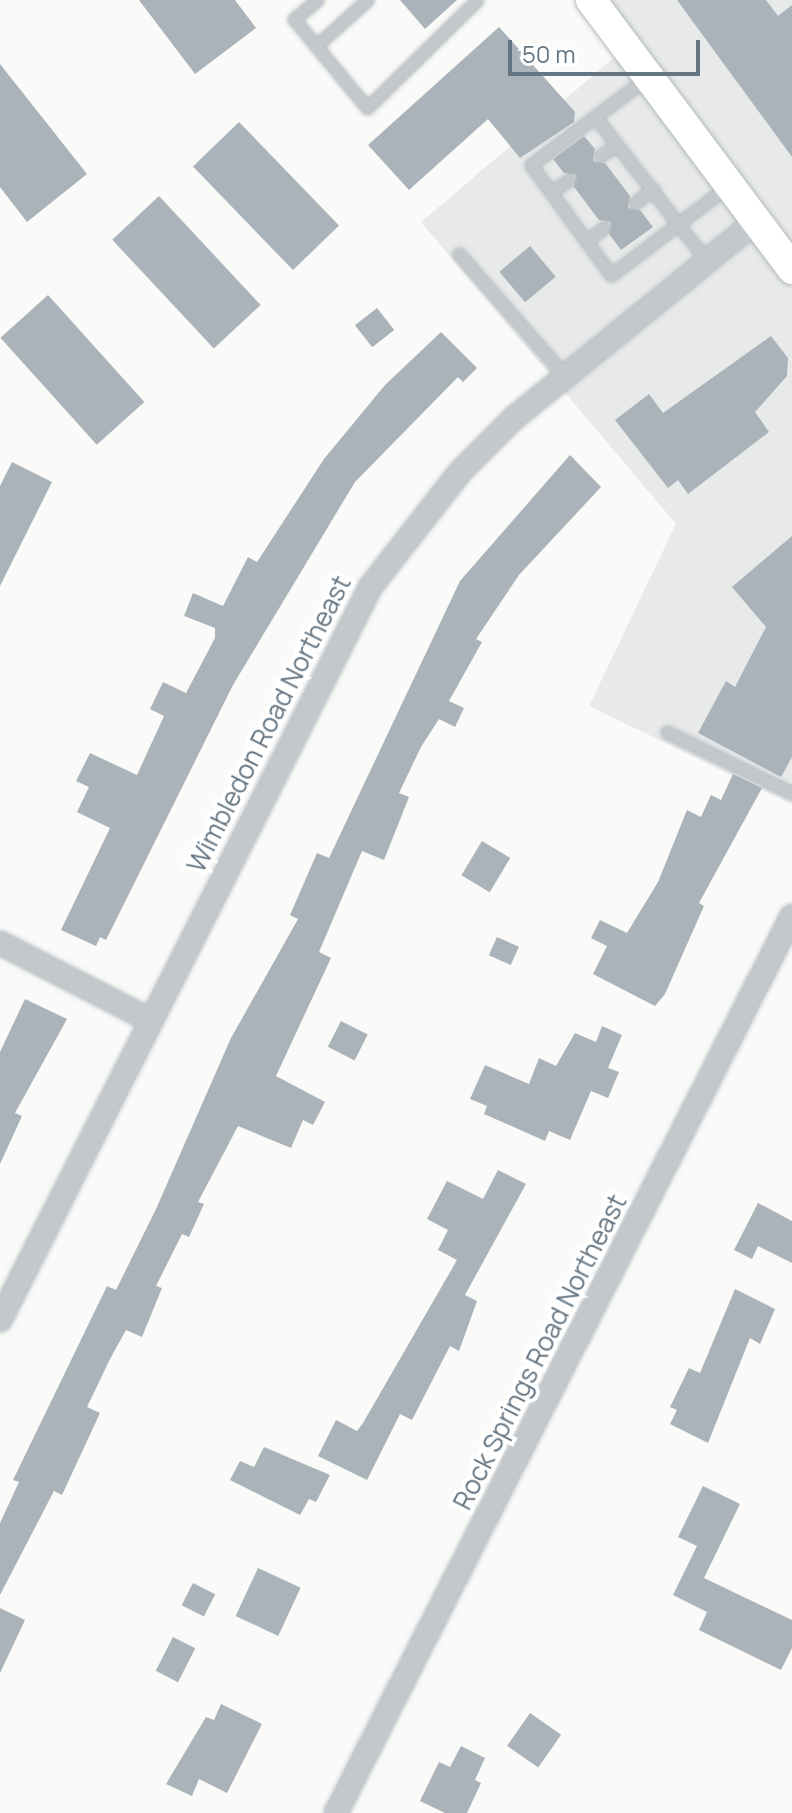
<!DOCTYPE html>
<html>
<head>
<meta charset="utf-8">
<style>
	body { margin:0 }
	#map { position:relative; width:792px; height:1813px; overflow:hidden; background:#fafaf8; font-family:Manrope,sans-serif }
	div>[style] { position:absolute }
	.built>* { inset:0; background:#e8e9e9 }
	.building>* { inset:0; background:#aab3b9; transform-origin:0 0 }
	.roads { filter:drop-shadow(0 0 2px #b3babf) drop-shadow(0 0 2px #b3babf) }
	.lane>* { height:11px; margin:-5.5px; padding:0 5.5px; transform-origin:5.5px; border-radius:5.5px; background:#c3c8cc }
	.street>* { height:22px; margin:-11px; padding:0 11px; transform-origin:11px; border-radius:11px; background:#c3c8cc }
	.secondary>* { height:30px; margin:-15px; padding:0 15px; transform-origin:15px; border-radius:15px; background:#fff }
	span { translate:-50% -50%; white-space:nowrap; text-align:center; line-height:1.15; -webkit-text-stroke:8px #fff; paint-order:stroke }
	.street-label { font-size:26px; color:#657683 }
	.scale { position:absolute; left:508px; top:40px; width:192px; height:36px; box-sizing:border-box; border:4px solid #657683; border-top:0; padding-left:10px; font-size:24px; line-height:28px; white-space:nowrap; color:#657683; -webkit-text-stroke:6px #fff; paint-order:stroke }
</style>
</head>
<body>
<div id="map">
	<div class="built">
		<div style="clip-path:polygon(605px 0,792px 0,792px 804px,589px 706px,676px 524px,421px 222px,636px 39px)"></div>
	</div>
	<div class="building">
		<div style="clip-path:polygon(139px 0,235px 0,256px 28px,195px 74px)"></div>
		<div style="clip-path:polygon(400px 0,457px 0,425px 29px)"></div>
		<div style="clip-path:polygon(677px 0,766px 0,778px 16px,792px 5px,792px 157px)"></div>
		<div style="clip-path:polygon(499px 27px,575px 112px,574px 122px,520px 158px,488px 119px,409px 190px,368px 145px)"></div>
		<div style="clip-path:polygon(0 64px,87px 174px,27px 222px,0 187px)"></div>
		<div style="left:239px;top:122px;width:144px;height:64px;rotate:46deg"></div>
		<div style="clip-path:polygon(584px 136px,595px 149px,593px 161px,605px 163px,630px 196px,628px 208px,640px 210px,653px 227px,621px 250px,609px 234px,611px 222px,599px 220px,574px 187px,576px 175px,564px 173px,553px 159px)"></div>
		<div style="left:159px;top:196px;width:149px;height:64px;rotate:47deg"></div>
		<div style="left:530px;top:246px;width:40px;height:40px;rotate:50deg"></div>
		<div style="left:48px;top:295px;width:144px;height:64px;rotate:48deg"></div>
		<div style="left:377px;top:308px;width:28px;height:28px;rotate:52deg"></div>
		<div style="clip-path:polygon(441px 332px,477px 368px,463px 382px,458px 377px,355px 482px,233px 685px,106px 940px,100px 937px,96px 946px,61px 930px,110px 828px,77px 812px,89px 787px,76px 781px,90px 753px,137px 775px,164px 716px,150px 709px,163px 682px,186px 693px,215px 638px,215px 628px,184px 616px,193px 593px,223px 606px,248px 557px,257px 562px,324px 459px,385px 385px)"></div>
		<div style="clip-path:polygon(771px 336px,788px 358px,787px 376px,755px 412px,769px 432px,688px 494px,678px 480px,668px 488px,615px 420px,649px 394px,663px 413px)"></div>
		<div style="clip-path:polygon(570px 455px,601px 487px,519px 575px,476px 639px,482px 642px,449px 701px,464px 708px,455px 727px,439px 719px,421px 747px,399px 793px,409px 797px,384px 860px,362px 851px,319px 952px,331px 958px,276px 1076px,325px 1102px,313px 1125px,303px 1120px,291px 1148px,238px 1126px,198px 1202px,204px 1204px,189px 1237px,182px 1234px,156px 1286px,162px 1288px,142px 1337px,126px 1330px,110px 1359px,87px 1407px,100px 1413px,62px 1495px,54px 1491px,0 1595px,0 1523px,19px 1482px,13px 1480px,107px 1286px,116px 1290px,156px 1209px,231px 1038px,298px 919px,290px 915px,317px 853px,329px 858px,460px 581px)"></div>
		<div style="clip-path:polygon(12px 462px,52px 482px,0 586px,0 486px)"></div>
		<div style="clip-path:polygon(792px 536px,792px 757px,781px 777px,698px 733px,726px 681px,735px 687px,766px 627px,732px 587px)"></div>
		<div style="clip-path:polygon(733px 774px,762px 788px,699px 903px,704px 906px,665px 994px,655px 1006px,593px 974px,607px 946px,591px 938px,600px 920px,627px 933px,658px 882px,687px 810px,701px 817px,711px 795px,721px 800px)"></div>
		<div style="left:482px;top:841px;width:33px;height:40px;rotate:31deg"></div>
		<div style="left:497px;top:937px;width:24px;height:20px;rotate:24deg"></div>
		<div style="clip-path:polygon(25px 999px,67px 1019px,15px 1113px,22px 1116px,0 1164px,0 1052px)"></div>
		<div style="left:341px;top:1021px;width:30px;height:29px;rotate:27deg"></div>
		<div style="clip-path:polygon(602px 1026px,622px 1035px,608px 1068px,619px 1072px,608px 1098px,591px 1091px,570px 1140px,549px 1131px,545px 1141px,484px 1114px,487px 1106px,470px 1099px,485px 1065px,529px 1084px,539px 1058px,556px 1066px,575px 1033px,596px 1042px)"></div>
		<div style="clip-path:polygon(498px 1170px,526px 1184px,465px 1295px,477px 1301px,459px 1351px,450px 1346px,412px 1420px,400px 1414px,367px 1480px,318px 1456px,336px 1420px,357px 1431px,363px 1423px,457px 1260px,438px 1250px,448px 1230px,427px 1219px,447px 1181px,483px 1199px)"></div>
		<div style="clip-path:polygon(758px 1203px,792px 1221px,792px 1263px,758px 1246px,752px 1259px,734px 1250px)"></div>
		<div style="clip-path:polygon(735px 1289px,775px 1309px,760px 1344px,750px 1338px,708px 1443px,670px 1424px,677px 1410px,670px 1407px,689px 1368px,700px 1373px)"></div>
		<div style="clip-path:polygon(264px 1447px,330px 1475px,316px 1502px,309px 1499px,300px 1515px,230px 1480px,240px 1461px,254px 1467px)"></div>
		<div style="clip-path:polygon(703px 1486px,740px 1504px,704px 1578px,792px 1620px,792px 1648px,781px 1670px,699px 1630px,707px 1612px,673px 1595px,697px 1546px,678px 1537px)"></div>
		<div style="left:258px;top:1568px;width:47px;height:53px;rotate:25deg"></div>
		<div style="left:193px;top:1583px;width:25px;height:25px;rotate:27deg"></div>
		<div style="clip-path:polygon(0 1608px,25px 1620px,0 1673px)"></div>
		<div style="left:173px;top:1637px;width:25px;height:38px;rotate:27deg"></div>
		<div style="clip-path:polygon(221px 1704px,262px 1724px,227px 1793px,199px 1779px,192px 1796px,166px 1784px,206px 1717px,214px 1720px)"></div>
		<div style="left:530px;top:1713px;width:38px;height:40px;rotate:35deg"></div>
		<div style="clip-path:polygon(461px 1746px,485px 1758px,475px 1780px,481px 1783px,467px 1813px,445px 1813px,420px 1801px,439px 1762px,450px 1767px)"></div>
	</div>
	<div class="roads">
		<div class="lane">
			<div style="left:317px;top:0;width:30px;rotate:140deg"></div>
			<div style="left:294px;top:19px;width:115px;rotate:50.6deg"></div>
			<div style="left:367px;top:108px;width:154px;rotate:-44.5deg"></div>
			<div style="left:316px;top:46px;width:69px;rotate:-42deg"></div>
			<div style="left:648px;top:77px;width:146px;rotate:143.1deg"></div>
			<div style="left:531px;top:165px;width:136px;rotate:54deg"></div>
			<div style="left:611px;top:275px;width:146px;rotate:-37.2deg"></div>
			<div style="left:596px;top:118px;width:181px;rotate:52.2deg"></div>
			<div style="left:600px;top:156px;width:20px;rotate:-33deg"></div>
			<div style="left:551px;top:192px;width:22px;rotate:-34deg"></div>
			<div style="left:635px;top:203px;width:23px;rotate:-38deg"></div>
			<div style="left:587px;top:241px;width:22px;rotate:-39deg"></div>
			<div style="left:459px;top:254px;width:162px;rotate:49deg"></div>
			<div style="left:667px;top:732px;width:139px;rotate:26deg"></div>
		</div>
		<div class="street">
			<div style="left:0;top:943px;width:169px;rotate:27.2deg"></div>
			<div style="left:0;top:1320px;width:822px;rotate:-63.19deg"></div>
			<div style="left:371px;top:586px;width:145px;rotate:-52deg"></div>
			<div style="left:460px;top:472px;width:76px;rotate:-45deg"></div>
			<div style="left:514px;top:418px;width:312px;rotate:-39.1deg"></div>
			<div style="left:336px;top:1813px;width:1006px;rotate:-63.05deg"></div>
		</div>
		<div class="secondary">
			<div style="left:591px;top:0;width:336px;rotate:53.2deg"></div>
		</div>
	</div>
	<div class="street-label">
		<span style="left:269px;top:724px;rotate:-63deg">Wimbledon Road Northeast</span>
		<span style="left:540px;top:1352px;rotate:-63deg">Rock Springs Road Northeast</span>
	</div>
	<div class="scale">50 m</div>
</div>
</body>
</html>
